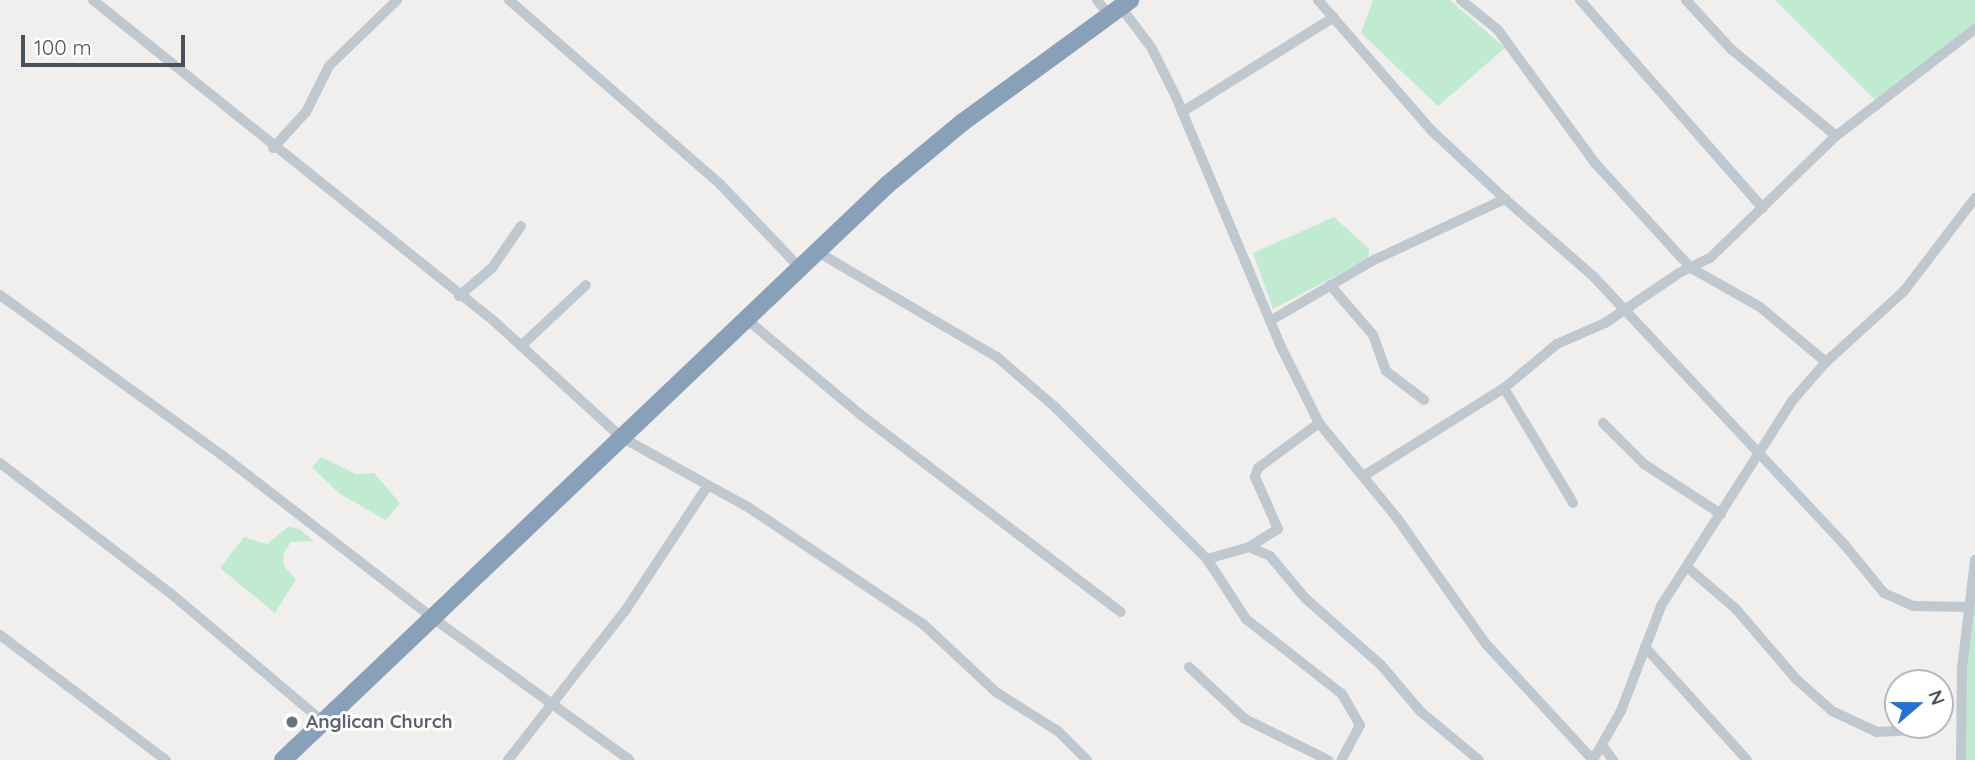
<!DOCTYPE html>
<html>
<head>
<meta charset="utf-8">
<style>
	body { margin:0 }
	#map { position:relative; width:1975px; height:760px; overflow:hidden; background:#f1eeee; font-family:Quicksand,sans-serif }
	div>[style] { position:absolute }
	.green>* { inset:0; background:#c0ebd1 }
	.minor>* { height:10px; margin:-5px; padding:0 5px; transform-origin:5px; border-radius:5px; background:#c0c8cf }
	.highway>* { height:18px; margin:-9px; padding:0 9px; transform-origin:9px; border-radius:9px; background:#89a0b9 }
	.dots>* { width:19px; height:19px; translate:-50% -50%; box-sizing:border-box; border:4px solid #fff; border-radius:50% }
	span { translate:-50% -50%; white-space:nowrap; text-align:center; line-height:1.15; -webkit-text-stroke:6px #fff; paint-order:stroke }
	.worship-label { font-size:19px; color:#5b616d; font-weight:700 }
	.left { translate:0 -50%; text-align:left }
	.north { position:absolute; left:1884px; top:669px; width:70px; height:70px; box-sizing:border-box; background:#fff; border:2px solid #b6b9bd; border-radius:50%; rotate:70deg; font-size:19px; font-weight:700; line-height:28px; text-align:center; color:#48515a }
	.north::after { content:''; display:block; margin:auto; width:24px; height:32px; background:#2770d2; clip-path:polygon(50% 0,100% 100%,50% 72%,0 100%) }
	.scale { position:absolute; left:21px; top:35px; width:164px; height:32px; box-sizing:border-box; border:4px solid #48515a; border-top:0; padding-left:9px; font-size:21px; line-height:24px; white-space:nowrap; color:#48515a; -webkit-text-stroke:5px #fff; paint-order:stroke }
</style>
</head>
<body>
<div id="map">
	<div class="green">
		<div style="clip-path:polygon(1373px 0,1450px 0,1505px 48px,1438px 106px,1361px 33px)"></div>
		<div style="clip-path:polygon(1775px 0,1975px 0,1975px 27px,1878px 103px)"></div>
		<div style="clip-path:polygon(1334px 217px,1369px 249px,1368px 259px,1273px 309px,1253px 253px)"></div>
		<div style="clip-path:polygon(321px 457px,356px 474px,374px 473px,400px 503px,386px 520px,340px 494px,312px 467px)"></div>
		<div style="clip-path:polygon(288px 527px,300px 529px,313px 541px,291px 542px,283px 554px,284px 566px,296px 579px,275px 613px,220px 568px,244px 537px,267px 544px)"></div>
		<div style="clip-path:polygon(1975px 560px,1975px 760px,1961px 760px,1962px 667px)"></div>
	</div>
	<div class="minor">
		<div style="left:93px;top:0;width:515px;rotate:38.69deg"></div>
		<div style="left:495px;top:322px;width:171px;rotate:42.4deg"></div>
		<div style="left:621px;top:437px;width:145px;rotate:28.9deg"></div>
		<div style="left:748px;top:507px;width:211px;rotate:33.8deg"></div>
		<div style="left:923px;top:624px;width:100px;rotate:43deg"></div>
		<div style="left:996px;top:692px;width:73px;rotate:32.2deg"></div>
		<div style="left:1058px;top:731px;width:41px;rotate:45deg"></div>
		<div style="left:509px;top:0;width:280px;rotate:41.1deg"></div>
		<div style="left:720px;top:184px;width:115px;rotate:46.4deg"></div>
		<div style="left:1097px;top:0;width:18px;rotate:52deg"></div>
		<div style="left:1318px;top:0;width:172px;rotate:49deg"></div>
		<div style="left:1431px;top:130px;width:101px;rotate:43deg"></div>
		<div style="left:1461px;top:0;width:48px;rotate:39deg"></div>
		<div style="left:1498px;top:30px;width:165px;rotate:53.9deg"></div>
		<div style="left:1595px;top:163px;width:142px;rotate:47.6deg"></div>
		<div style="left:1691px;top:268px;width:79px;rotate:29.5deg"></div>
		<div style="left:1760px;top:307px;width:86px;rotate:39.8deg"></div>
		<div style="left:1580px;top:0;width:277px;rotate:48.7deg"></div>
		<div style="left:1686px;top:0;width:67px;rotate:47.4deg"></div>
		<div style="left:1731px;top:49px;width:136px;rotate:39.6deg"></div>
		<div style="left:1836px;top:136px;width:175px;rotate:-37.6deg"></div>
		<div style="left:1120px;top:6px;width:51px;rotate:52.9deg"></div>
		<div style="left:1151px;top:47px;width:56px;rotate:63.4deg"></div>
		<div style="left:1176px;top:97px;width:273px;rotate:67.2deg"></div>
		<div style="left:1282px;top:349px;width:83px;rotate:63.4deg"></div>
		<div style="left:1319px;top:423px;width:123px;rotate:50.6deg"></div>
		<div style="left:1397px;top:518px;width:154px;rotate:54.8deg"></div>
		<div style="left:1486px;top:644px;width:158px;rotate:47.3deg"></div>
		<div style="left:1182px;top:112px;width:179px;rotate:-32deg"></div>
		<div style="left:273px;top:148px;width:49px;rotate:-47.5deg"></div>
		<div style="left:306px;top:112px;width:51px;rotate:-63.4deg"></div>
		<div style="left:329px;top:66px;width:95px;rotate:-44.1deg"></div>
		<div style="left:816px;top:251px;width:210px;rotate:30.4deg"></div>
		<div style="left:997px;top:357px;width:78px;rotate:40.8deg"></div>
		<div style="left:1056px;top:408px;width:214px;rotate:45deg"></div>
		<div style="left:1207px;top:559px;width:72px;rotate:57deg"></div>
		<div style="left:1246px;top:619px;width:122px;rotate:38deg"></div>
		<div style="left:1342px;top:694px;width:36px;rotate:60deg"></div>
		<div style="left:1360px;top:725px;width:40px;rotate:118deg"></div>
		<div style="left:1330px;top:285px;width:66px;rotate:49.3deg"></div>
		<div style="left:1373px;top:335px;width:38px;rotate:70deg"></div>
		<div style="left:1386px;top:371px;width:48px;rotate:37.3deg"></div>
		<div style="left:0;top:295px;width:274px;rotate:35.8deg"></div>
		<div style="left:222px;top:455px;width:263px;rotate:37.7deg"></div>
		<div style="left:430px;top:616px;width:246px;rotate:35.8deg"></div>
		<div style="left:459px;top:296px;width:43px;rotate:-40.3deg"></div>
		<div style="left:492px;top:268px;width:51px;rotate:-55.4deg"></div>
		<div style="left:745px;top:318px;width:151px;rotate:39.9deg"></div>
		<div style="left:861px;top:415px;width:326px;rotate:37.2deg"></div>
		<div style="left:1270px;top:321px;width:121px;rotate:-30.4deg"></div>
		<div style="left:1374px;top:260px;width:145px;rotate:-25deg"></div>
		<div style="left:1505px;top:199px;width:118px;rotate:41.2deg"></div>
		<div style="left:1594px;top:277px;width:366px;rotate:46.9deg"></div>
		<div style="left:1844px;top:544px;width:63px;rotate:50.8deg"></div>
		<div style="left:1884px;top:593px;width:32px;rotate:24deg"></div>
		<div style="left:1913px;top:606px;width:56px;rotate:1deg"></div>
		<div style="left:521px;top:346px;width:89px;rotate:-43.2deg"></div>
		<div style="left:1504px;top:388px;width:134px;rotate:59deg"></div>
		<div style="left:1603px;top:423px;width:58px;rotate:45deg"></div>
		<div style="left:1644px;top:464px;width:92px;rotate:33deg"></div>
		<div style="left:0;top:463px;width:213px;rotate:37.4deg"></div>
		<div style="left:169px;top:592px;width:200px;rotate:40.1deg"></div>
		<div style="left:1365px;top:475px;width:164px;rotate:-32deg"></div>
		<div style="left:1504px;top:388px;width:69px;rotate:-39.7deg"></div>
		<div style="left:1557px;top:344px;width:52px;rotate:-23.6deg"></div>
		<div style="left:1605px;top:323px;width:89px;rotate:-34deg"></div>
		<div style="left:1679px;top:273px;width:34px;rotate:-26deg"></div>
		<div style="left:1710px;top:258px;width:175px;rotate:-44.1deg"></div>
		<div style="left:1249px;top:547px;width:34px;rotate:-32deg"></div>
		<div style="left:1278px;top:529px;width:57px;rotate:-113.9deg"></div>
		<div style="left:1255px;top:477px;width:9px;rotate:-72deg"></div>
		<div style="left:1258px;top:468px;width:76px;rotate:-36.4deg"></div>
		<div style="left:1207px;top:559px;width:44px;rotate:-15.9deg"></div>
		<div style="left:1249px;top:547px;width:23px;rotate:23deg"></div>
		<div style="left:1270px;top:556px;width:55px;rotate:50.2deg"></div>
		<div style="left:1305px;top:598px;width:101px;rotate:41.4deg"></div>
		<div style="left:1381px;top:665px;width:62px;rotate:49.6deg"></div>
		<div style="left:1421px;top:712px;width:75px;rotate:39.6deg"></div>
		<div style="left:1687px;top:567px;width:65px;rotate:40.6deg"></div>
		<div style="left:1736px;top:609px;width:92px;rotate:49.4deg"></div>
		<div style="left:1796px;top:679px;width:48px;rotate:41.6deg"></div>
		<div style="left:1832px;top:711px;width:50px;rotate:25deg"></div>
		<div style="left:1877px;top:732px;width:36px;rotate:-3deg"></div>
		<div style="left:0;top:635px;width:208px;rotate:37deg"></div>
		<div style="left:1645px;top:647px;width:152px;rotate:47.9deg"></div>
		<div style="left:1189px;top:667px;width:76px;rotate:42.9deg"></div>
		<div style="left:1245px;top:719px;width:93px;rotate:26.3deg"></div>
		<div style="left:1602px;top:745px;width:19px;rotate:54deg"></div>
		<div style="left:508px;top:760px;width:189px;rotate:-51.9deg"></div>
		<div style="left:625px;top:611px;width:151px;rotate:-56.6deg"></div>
		<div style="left:1593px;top:760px;width:56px;rotate:-60.3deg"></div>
		<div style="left:1621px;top:711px;width:112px;rotate:-69.1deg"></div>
		<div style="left:1661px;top:606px;width:243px;rotate:-57.4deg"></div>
		<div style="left:1792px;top:401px;width:52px;rotate:-48.9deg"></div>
		<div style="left:1826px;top:362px;width:105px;rotate:-42.3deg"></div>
		<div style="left:1904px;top:291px;width:117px;rotate:-52.6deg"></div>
		<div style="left:1961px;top:760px;width:92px;rotate:-89.4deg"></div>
		<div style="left:1962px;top:668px;width:109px;rotate:-83.1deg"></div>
	</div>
	<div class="highway">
		<div style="left:283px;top:760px;width:834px;rotate:-43.59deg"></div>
		<div style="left:887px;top:185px;width:99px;rotate:-39.7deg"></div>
		<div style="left:963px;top:122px;width:207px;rotate:-36.1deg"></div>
	</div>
	<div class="dots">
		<div style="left:292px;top:722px;background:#6b7280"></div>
	</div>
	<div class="worship-label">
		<span class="left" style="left:306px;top:722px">Anglican Church</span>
	</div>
	<div class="north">N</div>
	<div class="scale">100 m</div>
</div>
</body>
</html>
